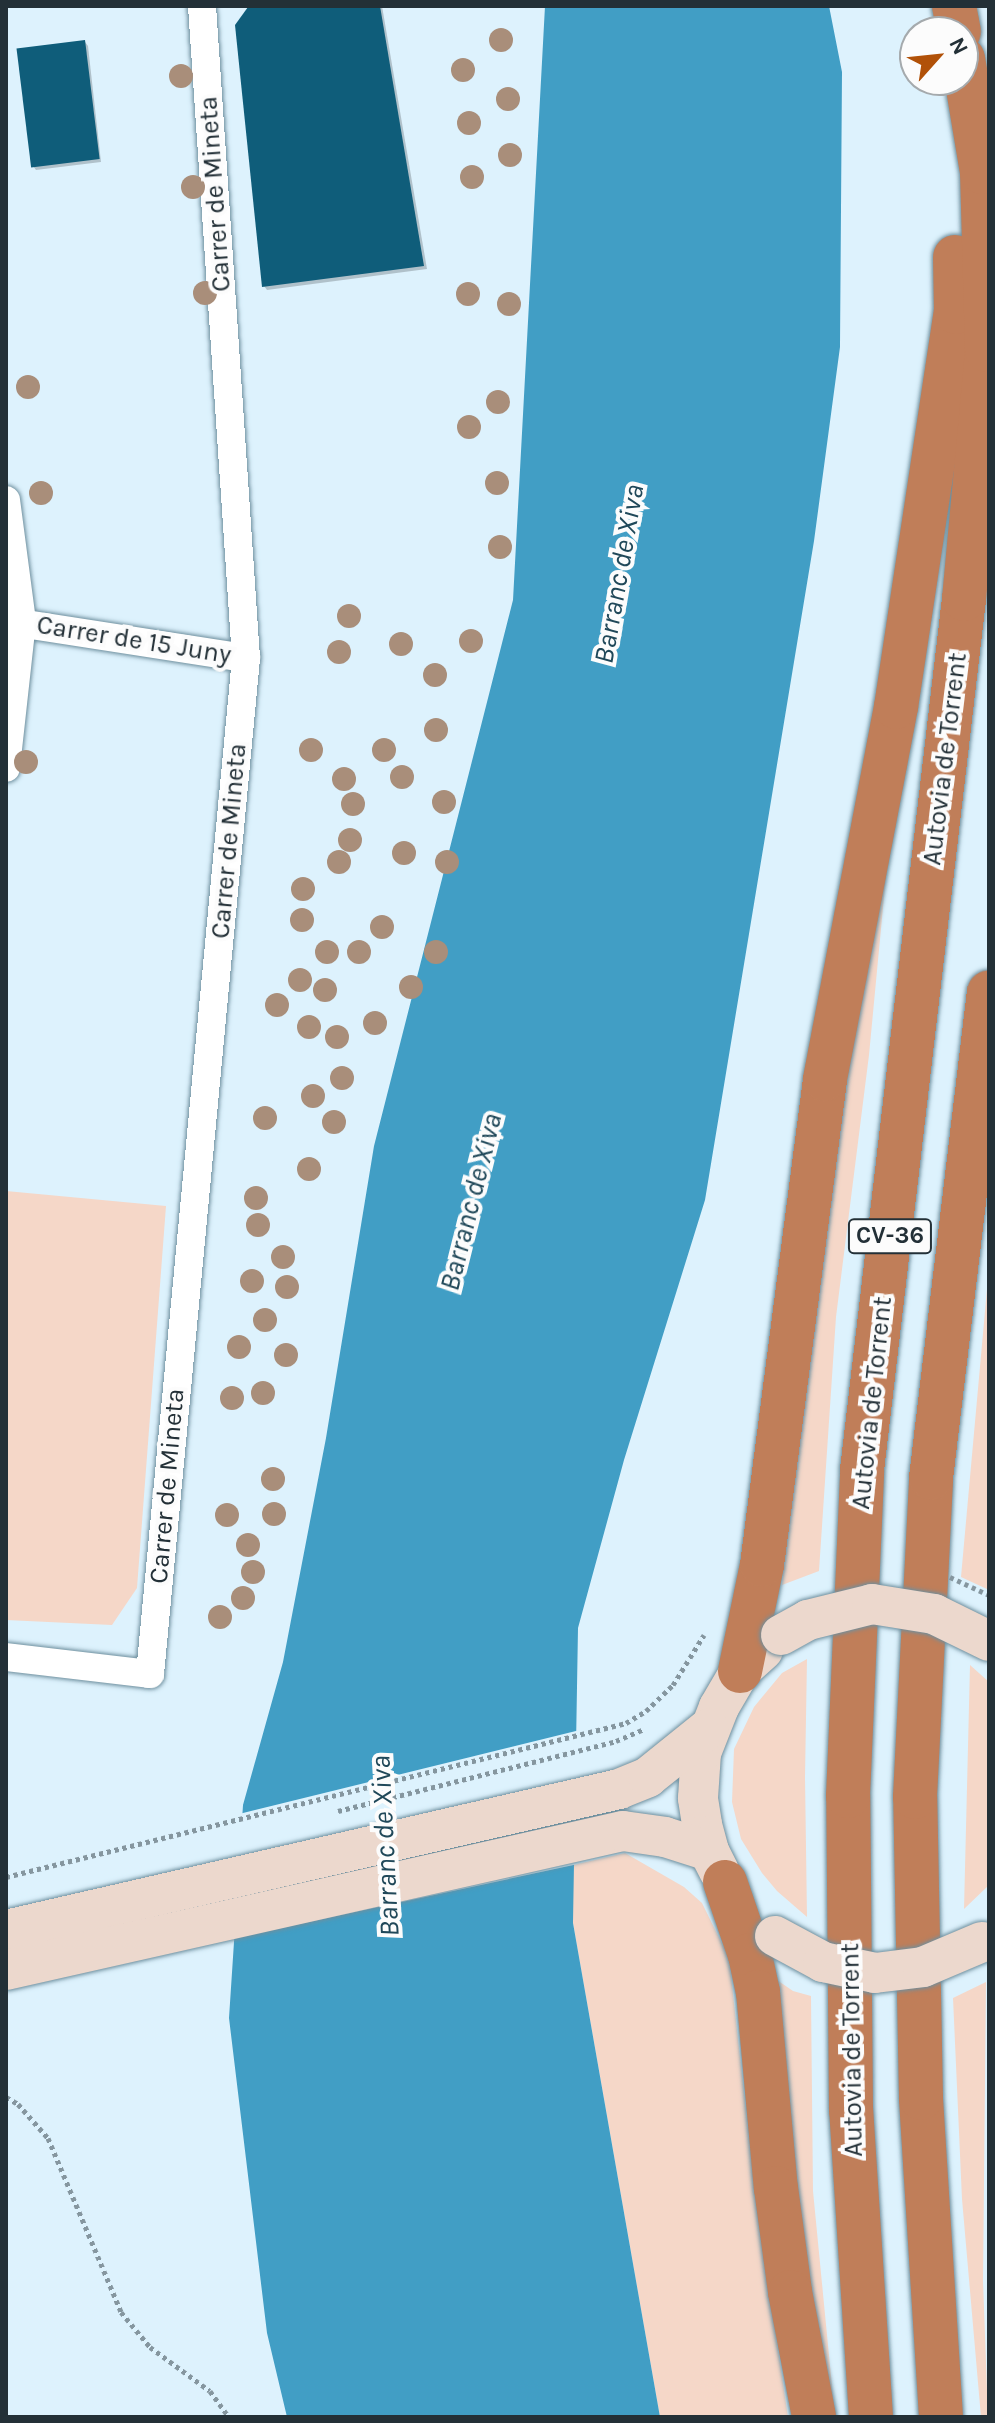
<!DOCTYPE html>
<html>
<head>
<meta charset="utf-8">
<style>
	body { margin:0 }
	#map { position:relative; width:995px; height:2423px; overflow:hidden; background:#ddf2fd; font-family:Karla,sans-serif }
	div>[style] { position:absolute }
	.green>* { inset:0; background:#f5d7c8 }
	.water>* { inset:0; background:#419ec5 }
	.pier>* { inset:0; background:#ddf2fd }
	.shadow>* { inset:0; background:#0003 }
	.building>* { inset:0; background:#0f5d7a; transform-origin:0 0 }
	.path>* { height:5px; margin-top:-2.5px; transform-origin:0; background:repeating-linear-gradient(90deg,#85969f 0 4px,transparent 0 8px) }
	.roads { filter:drop-shadow(0 0 2px #6e8f9e) drop-shadow(0 0 2px #6e8f9e) }
	.street>* { height:28px; margin:-14px; padding:0 14px; transform-origin:14px; border-radius:14px; background:#fff }
	.secondary>* { height:40px; margin:-20px; padding:0 20px; transform-origin:20px; border-radius:20px; background:#ecd8cd }
	.highway>* { height:44px; margin:-22px; padding:0 22px; transform-origin:22px; border-radius:22px; background:#c07e59 }
	.path-bridge>* { height:5px; margin-top:-2.5px; transform-origin:0; background:repeating-linear-gradient(90deg,#85969f 0 4px,transparent 0 8px) }
	.bridges { filter:drop-shadow(0 0 2px #6e8f9e) drop-shadow(0 0 2px #6e8f9e) }
	.secondary-bridge>* { height:40px; margin:-20px; padding:0 20px; transform-origin:20px; border-radius:20px; background:#ecd8cd }
	.trees>* { width:24px; height:24px; margin:-12px; border-radius:50%; background:#a98e7a }
	span { translate:-50% -50%; white-space:nowrap; text-align:center; line-height:1.15; -webkit-text-stroke:8px #fcfcfc; paint-order:stroke }
	.shield-label span { padding:2px 6px; background:#fcfcfc; border:2px solid; border-radius:6px; -webkit-text-stroke-width:0 }
	.shield-label { font-size:24px; color:#233037; font-weight:700 }
	.street-label { font-size:26px; color:#233037 }
	.water-label { font-size:28px; color:#204859; font-style:italic }
	.frame { position:absolute; inset:0; border:8px solid #233037; pointer-events:none }
	.north { position:absolute; left:899px; top:16px; width:80px; height:80px; box-sizing:border-box; background:#fcfcfc; border:2px solid #a5aaad; border-radius:50%; rotate:63deg; font-size:22px; font-weight:700; line-height:32px; text-align:center; color:#233037 }
	.north::after { content:''; display:block; margin:auto; width:28px; height:36px; background:#b15108; clip-path:polygon(50% 0,100% 100%,50% 72%,0 100%) }
</style>
</head>
<body>
<div id="map">
	<div class="green">
		<div style="clip-path:polygon(890px 834px,869px 1055px,836px 1317px,819px 1571px,782px 1585px,798px 1433px,825px 1233px,865px 962px)"></div>
		<div style="clip-path:polygon(6px 1191px,166px 1206px,137px 1588px,112px 1625px,6px 1620px)"></div>
		<div style="clip-path:polygon(989px 1267px,989px 1590px,961px 1577px)"></div>
		<div style="clip-path:polygon(807px 1659px,805px 1777px,807px 1917px,777px 1891px,762px 1873px,741px 1839px,732px 1802px,734px 1749px,754px 1707px,782px 1673px)"></div>
		<div style="clip-path:polygon(970px 1665px,989px 1682px,989px 1885px,964px 1909px)"></div>
		<div style="clip-path:polygon(625px 1853px,684px 1887px,702px 1903px,729px 1958px,756px 2202px,788px 2417px,660px 2417px,573px 1923px,573px 1865px)"></div>
		<div style="clip-path:polygon(777px 1980px,793px 1991px,811px 1996px,813px 2191px,835px 2417px,797px 2228px)"></div>
		<div style="clip-path:polygon(986px 1982px,983px 2281px,988px 2417px,981px 2417px,962px 2199px,953px 1998px)"></div>
	</div>
	<div class="water">
		<div style="clip-path:polygon(545px 6px,829px 6px,842px 72px,840px 347px,814px 541px,705px 1200px,624px 1460px,578px 1628px,573px 1923px,660px 2417px,287px 2417px,267px 2333px,229px 2018px,243px 1805px,283px 1662px,326px 1438px,374px 1146px,513px 600px)"></div>
	</div>
	<div class="pier">
		<div style="clip-path:polygon(580px 1730px,578px 1864px,230px 1939px,239px 1814px)"></div>
	</div>
	<div class="shadow">
		<div style="clip-path:polygon(264px 6px,382px 6px,427px 269px,267px 290px,264px 286px)"></div>
		<div style="clip-path:polygon(85px 42px,88px 46px,101px 162px,36px 170px,33px 166px)"></div>
	</div>
	<div class="building">
		<div style="clip-path:polygon(254px 6px,380px 6px,424px 266px,262px 287px,235px 25px,248px 7px)"></div>
		<div style="left:85px;top:40px;width:120px;height:69px;rotate:83deg"></div>
	</div>
	<div class="path">
		<div style="left:338px;top:1811px;width:287px;rotate:-14.1deg"></div>
		<div style="left:616px;top:1741px;width:30px;rotate:-23deg"></div>
		<div style="left:6px;top:1877px;width:639px;rotate:-13.95deg"></div>
		<div style="left:626px;top:1723px;width:23px;rotate:-31deg"></div>
		<div style="left:646px;top:1711px;width:37px;rotate:-44deg"></div>
		<div style="left:673px;top:1685px;width:59px;rotate:-58.2deg"></div>
		<div style="left:6px;top:2097px;width:14px;rotate:30deg"></div>
		<div style="left:18px;top:2104px;width:45px;rotate:48.6deg"></div>
		<div style="left:48px;top:2138px;width:189px;rotate:67.2deg"></div>
		<div style="left:121px;top:2312px;width:45px;rotate:50.4deg"></div>
		<div style="left:150px;top:2347px;width:74px;rotate:36.3deg"></div>
		<div style="left:210px;top:2391px;width:32px;rotate:54deg"></div>
	</div>
	<div class="roads">
		<div class="street">
			<div style="left:6px;top:500px;width:123px;rotate:82.5deg"></div>
			<div style="left:22px;top:622px;width:147px;rotate:96.3deg"></div>
			<div style="left:6px;top:621px;width:243px;rotate:8.8deg"></div>
			<div style="left:6px;top:1657px;width:145px;rotate:6.7deg"></div>
			<div style="left:150px;top:1674px;width:1021px;rotate:-84.6deg"></div>
			<div style="left:246px;top:658px;width:653px;rotate:-93.86deg"></div>
		</div>
		<div class="secondary">
			<div style="left:719px;top:1871px;width:22px;rotate:-117deg"></div>
			<div style="left:709px;top:1851px;width:28px;rotate:-105deg"></div>
			<div style="left:702px;top:1824px;width:26px;rotate:-99deg"></div>
			<div style="left:698px;top:1798px;width:45px;rotate:-86.2deg"></div>
			<div style="left:701px;top:1753px;width:49px;rotate:-68.6deg"></div>
			<div style="left:719px;top:1707px;width:42px;rotate:-59.7deg"></div>
			<div style="left:740px;top:1671px;width:31px;rotate:-42deg"></div>
			<div style="left:6px;top:1930px;width:629px;rotate:-12.95deg"></div>
			<div style="left:619px;top:1789px;width:31px;rotate:-22deg"></div>
			<div style="left:648px;top:1777px;width:78px;rotate:-38.8deg"></div>
			<div style="left:6px;top:1970px;width:632px;rotate:-12.7deg"></div>
			<div style="left:623px;top:1831px;width:42px;rotate:8.1deg"></div>
			<div style="left:665px;top:1837px;width:46px;rotate:17.7deg"></div>
		</div>
		<div class="highway">
			<div style="left:954px;top:6px;width:26px;rotate:79deg"></div>
			<div style="left:740px;top:1671px;width:108px;rotate:-78.3deg"></div>
			<div style="left:762px;top:1565px;width:490px;rotate:-82.6deg"></div>
			<div style="left:825px;top:1079px;width:379px;rotate:-79.2deg"></div>
			<div style="left:896px;top:707px;width:400px;rotate:-81.4deg"></div>
			<div style="left:956px;top:312px;width:55px;rotate:-91deg"></div>
			<div style="left:725px;top:1882px;width:77px;rotate:71.1deg"></div>
			<div style="left:750px;top:1955px;width:38px;rotate:78deg"></div>
			<div style="left:758px;top:1992px;width:197px;rotate:84.8deg"></div>
			<div style="left:776px;top:2188px;width:105px;rotate:82.3deg"></div>
			<div style="left:790px;top:2292px;width:127px;rotate:79.1deg"></div>
			<div style="left:871px;top:2417px;width:308px;rotate:-93.7deg"></div>
			<div style="left:851px;top:2110px;width:314px;rotate:-90.5deg"></div>
			<div style="left:848px;top:1796px;width:326px;rotate:-87.5deg"></div>
			<div style="left:862px;top:1470px;width:877px;rotate:-83.32deg"></div>
			<div style="left:964px;top:599px;width:250px;rotate:-84.7deg"></div>
			<div style="left:987px;top:350px;width:178px;rotate:-91.6deg"></div>
			<div style="left:982px;top:172px;width:115px;rotate:-99.5deg"></div>
			<div style="left:941px;top:2417px;width:320px;rotate:-93.6deg"></div>
			<div style="left:921px;top:2098px;width:301px;rotate:-91.1deg"></div>
			<div style="left:915px;top:1797px;width:319px;rotate:-87.1deg"></div>
			<div style="left:931px;top:1478px;width:489px;rotate:-83.2deg"></div>
		</div>
	</div>
	<div class="path-bridge">
		<div style="left:950px;top:1577px;width:43px;rotate:24.8deg"></div>
	</div>
	<div class="bridges">
		<div class="secondary-bridge">
			<div style="left:781px;top:1635px;width:31px;rotate:-29deg"></div>
			<div style="left:808px;top:1620px;width:66px;rotate:-14deg"></div>
			<div style="left:872px;top:1604px;width:63px;rotate:9.2deg"></div>
			<div style="left:934px;top:1614px;width:61px;rotate:26.1deg"></div>
			<div style="left:775px;top:1936px;width:55px;rotate:28.4deg"></div>
			<div style="left:823px;top:1962px;width:53px;rotate:11.9deg"></div>
			<div style="left:875px;top:1973px;width:48px;rotate:-7.1deg"></div>
			<div style="left:923px;top:1967px;width:64px;rotate:-23deg"></div>
		</div>
	</div>
	<div class="trees">
		<div style="left:501px;top:40px"></div>
		<div style="left:463px;top:70px"></div>
		<div style="left:181px;top:76px"></div>
		<div style="left:508px;top:99px"></div>
		<div style="left:469px;top:123px"></div>
		<div style="left:510px;top:155px"></div>
		<div style="left:472px;top:177px"></div>
		<div style="left:193px;top:187px"></div>
		<div style="left:205px;top:293px"></div>
		<div style="left:468px;top:294px"></div>
		<div style="left:509px;top:304px"></div>
		<div style="left:28px;top:387px"></div>
		<div style="left:498px;top:402px"></div>
		<div style="left:469px;top:427px"></div>
		<div style="left:497px;top:483px"></div>
		<div style="left:41px;top:493px"></div>
		<div style="left:500px;top:547px"></div>
		<div style="left:349px;top:616px"></div>
		<div style="left:471px;top:641px"></div>
		<div style="left:401px;top:644px"></div>
		<div style="left:339px;top:652px"></div>
		<div style="left:435px;top:675px"></div>
		<div style="left:436px;top:730px"></div>
		<div style="left:311px;top:750px"></div>
		<div style="left:384px;top:750px"></div>
		<div style="left:26px;top:762px"></div>
		<div style="left:402px;top:777px"></div>
		<div style="left:344px;top:779px"></div>
		<div style="left:444px;top:802px"></div>
		<div style="left:353px;top:804px"></div>
		<div style="left:350px;top:840px"></div>
		<div style="left:404px;top:853px"></div>
		<div style="left:339px;top:862px"></div>
		<div style="left:447px;top:862px"></div>
		<div style="left:303px;top:889px"></div>
		<div style="left:302px;top:920px"></div>
		<div style="left:382px;top:927px"></div>
		<div style="left:327px;top:952px"></div>
		<div style="left:359px;top:952px"></div>
		<div style="left:436px;top:952px"></div>
		<div style="left:300px;top:980px"></div>
		<div style="left:411px;top:987px"></div>
		<div style="left:325px;top:990px"></div>
		<div style="left:277px;top:1005px"></div>
		<div style="left:375px;top:1023px"></div>
		<div style="left:309px;top:1027px"></div>
		<div style="left:337px;top:1037px"></div>
		<div style="left:342px;top:1078px"></div>
		<div style="left:313px;top:1096px"></div>
		<div style="left:265px;top:1118px"></div>
		<div style="left:334px;top:1122px"></div>
		<div style="left:309px;top:1169px"></div>
		<div style="left:256px;top:1198px"></div>
		<div style="left:258px;top:1225px"></div>
		<div style="left:283px;top:1257px"></div>
		<div style="left:252px;top:1281px"></div>
		<div style="left:287px;top:1287px"></div>
		<div style="left:265px;top:1320px"></div>
		<div style="left:239px;top:1347px"></div>
		<div style="left:286px;top:1355px"></div>
		<div style="left:263px;top:1393px"></div>
		<div style="left:232px;top:1398px"></div>
		<div style="left:273px;top:1479px"></div>
		<div style="left:274px;top:1514px"></div>
		<div style="left:227px;top:1515px"></div>
		<div style="left:248px;top:1545px"></div>
		<div style="left:253px;top:1572px"></div>
		<div style="left:243px;top:1598px"></div>
		<div style="left:220px;top:1617px"></div>
	</div>
	<div class="shield-label">
		<span style="left:890px;top:1236px">CV-36</span>
	</div>
	<div class="street-label">
		<span style="left:215px;top:194px;rotate:-94deg">Carrer de Mineta</span>
		<span style="left:134px;top:640px;rotate:9deg">Carrer de 15 Juny</span>
		<span style="left:945px;top:759px;rotate:-83deg">Autovia de Torrent</span>
		<span style="left:229px;top:841px;rotate:-85deg">Carrer de Mineta</span>
		<span style="left:872px;top:1403px;rotate:-84deg">Autovia de Torrent</span>
		<span style="left:167px;top:1486px;rotate:-85deg">Carrer de Mineta</span>
		<span style="left:852px;top:2050px;rotate:-91deg">Autovia de Torrent</span>
	</div>
	<div class="water-label">
		<span style="left:619px;top:574px;rotate:-80deg">Barranc de Xiva</span>
		<span style="left:471px;top:1202px;rotate:-76deg">Barranc de Xiva</span>
		<span style="left:385px;top:1846px;rotate:-93deg">Barranc de Xiva</span>
	</div>
	<div class="frame"></div>
	<div class="north">N</div>
</div>
</body>
</html>
